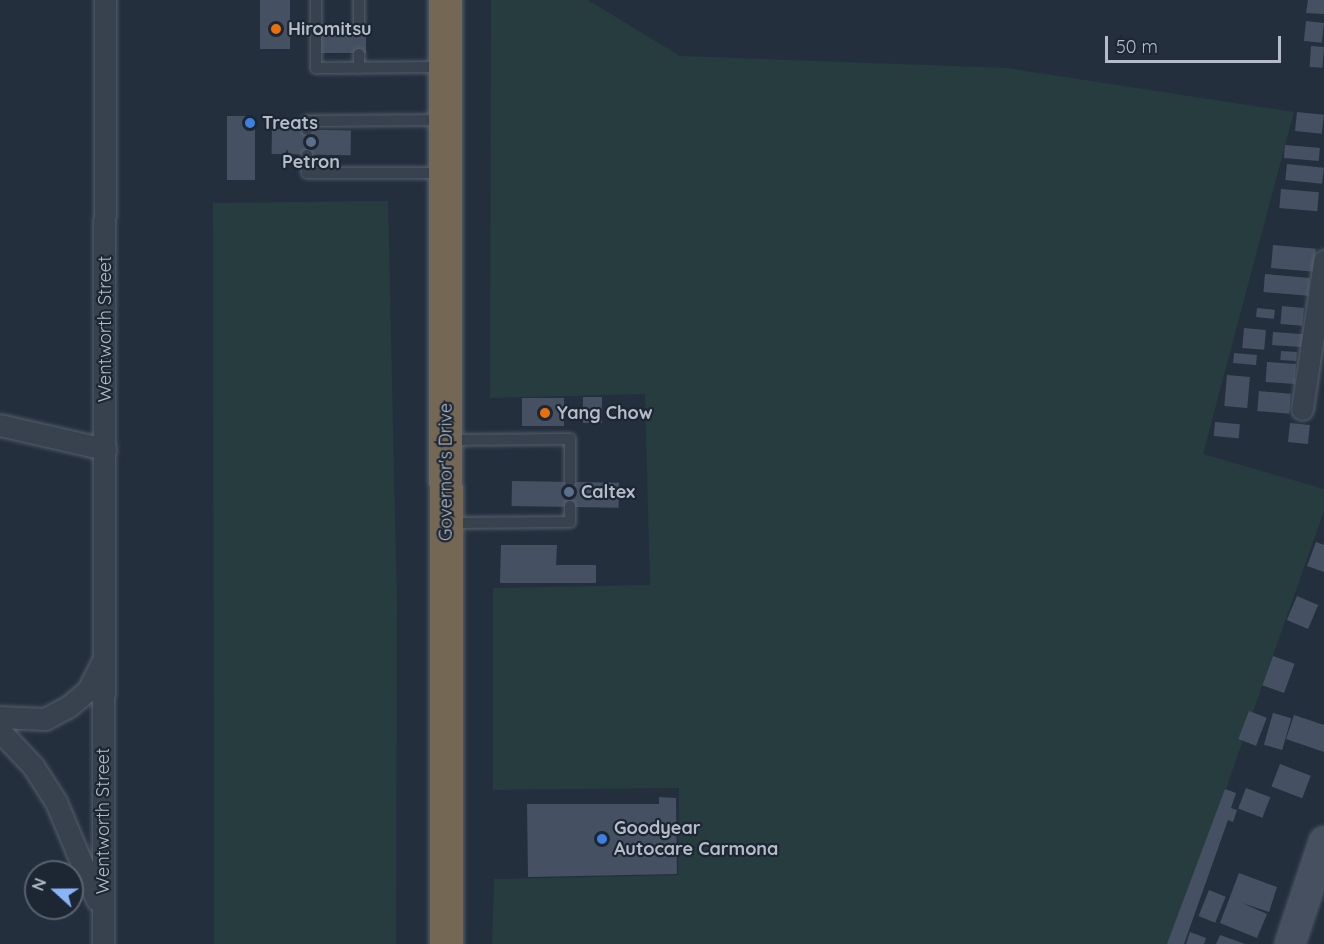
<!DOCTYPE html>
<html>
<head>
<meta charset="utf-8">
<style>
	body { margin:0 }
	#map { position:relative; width:1324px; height:944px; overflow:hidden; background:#242f3e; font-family:Quicksand,sans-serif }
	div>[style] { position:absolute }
	.green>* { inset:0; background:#263c3f }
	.building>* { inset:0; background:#455162; transform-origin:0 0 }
	.roads { filter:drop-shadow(0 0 2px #565f6c) drop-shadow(0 0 2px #565f6c) }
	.lane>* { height:10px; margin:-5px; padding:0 5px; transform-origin:5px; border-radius:5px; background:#38414e }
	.street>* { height:21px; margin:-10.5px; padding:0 10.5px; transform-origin:10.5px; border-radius:10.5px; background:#38414e }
	.secondary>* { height:28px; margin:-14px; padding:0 14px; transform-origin:14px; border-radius:14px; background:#465061 }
	.highway>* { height:33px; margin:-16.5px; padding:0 16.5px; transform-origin:16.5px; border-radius:16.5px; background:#746855 }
	.dots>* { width:16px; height:16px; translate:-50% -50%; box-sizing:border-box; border:3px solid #1d2633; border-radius:50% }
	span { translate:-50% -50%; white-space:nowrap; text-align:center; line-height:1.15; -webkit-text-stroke:4.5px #1d2633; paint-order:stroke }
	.poi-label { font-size:18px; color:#b4bcc9; font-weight:700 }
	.left { translate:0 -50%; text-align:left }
	.street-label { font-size:18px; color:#b4bcc9 }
	.north { position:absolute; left:24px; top:860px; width:60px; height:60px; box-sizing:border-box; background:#1d2633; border:2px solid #59626f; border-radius:50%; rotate:291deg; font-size:16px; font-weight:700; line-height:24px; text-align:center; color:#b4bcc9 }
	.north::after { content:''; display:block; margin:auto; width:21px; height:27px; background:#8ab4f8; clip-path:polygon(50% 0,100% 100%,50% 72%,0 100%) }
	.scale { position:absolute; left:1105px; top:36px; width:176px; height:27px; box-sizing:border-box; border:3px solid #b4bcc9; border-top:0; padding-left:8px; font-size:18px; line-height:21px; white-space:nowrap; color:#b4bcc9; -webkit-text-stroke:4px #1d2633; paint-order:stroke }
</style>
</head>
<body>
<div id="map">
	<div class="green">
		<div style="clip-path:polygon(491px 0,588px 0,680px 56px,1007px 68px,1294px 112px,1203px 454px,1324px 489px,1324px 511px,1171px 944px,492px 944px,494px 879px,678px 875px,679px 788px,493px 790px,493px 588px,650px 585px,645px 394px,490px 398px)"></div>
		<div style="clip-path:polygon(388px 201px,397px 607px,396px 944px,214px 944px,213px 203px)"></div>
	</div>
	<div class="building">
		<div style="left:260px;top:0;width:30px;height:49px"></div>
		<div style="clip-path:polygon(1308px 0,1324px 0,1324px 14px,1306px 13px)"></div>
		<div style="left:1306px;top:21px;width:18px;height:20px;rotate:6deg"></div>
		<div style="left:319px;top:28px;width:47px;height:25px"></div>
		<div style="left:1311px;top:46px;width:13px;height:21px;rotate:4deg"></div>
		<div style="left:1297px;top:112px;width:27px;height:19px;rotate:6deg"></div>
		<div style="left:227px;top:116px;width:28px;height:64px"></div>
		<div style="left:272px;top:129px;width:79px;height:25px;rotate:1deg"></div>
		<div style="left:1285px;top:145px;width:35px;height:13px;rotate:5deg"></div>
		<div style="left:1287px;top:164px;width:37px;height:16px;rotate:6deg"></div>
		<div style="left:1281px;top:189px;width:38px;height:19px;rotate:5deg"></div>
		<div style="left:1273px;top:245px;width:43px;height:23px;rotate:5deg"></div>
		<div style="left:1265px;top:274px;width:45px;height:18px;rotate:5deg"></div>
		<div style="left:1282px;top:306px;width:22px;height:18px;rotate:5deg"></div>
		<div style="left:1257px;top:308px;width:18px;height:9px;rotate:6deg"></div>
		<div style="left:1244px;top:328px;width:22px;height:20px;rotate:5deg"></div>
		<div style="left:1273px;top:332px;width:32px;height:13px;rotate:4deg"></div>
		<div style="left:1281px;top:351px;width:16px;height:9px;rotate:4deg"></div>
		<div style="left:1234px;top:353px;width:23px;height:10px;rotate:5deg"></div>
		<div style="left:1267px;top:362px;width:29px;height:20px;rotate:4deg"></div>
		<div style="left:1227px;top:375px;width:23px;height:31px;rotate:5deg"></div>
		<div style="left:1259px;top:391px;width:32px;height:20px;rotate:5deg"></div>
		<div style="left:583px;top:397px;width:19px;height:26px"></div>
		<div style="left:522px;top:398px;width:42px;height:28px"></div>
		<div style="left:1215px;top:422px;width:25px;height:14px;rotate:5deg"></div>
		<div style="left:1290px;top:423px;width:20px;height:19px;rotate:6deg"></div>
		<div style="left:512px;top:481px;width:107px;height:25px;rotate:1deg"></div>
		<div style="clip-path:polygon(1316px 542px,1324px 545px,1324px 572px,1307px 566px)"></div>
		<div style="clip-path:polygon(501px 545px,557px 545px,556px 565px,596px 565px,596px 583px,500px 583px)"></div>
		<div style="left:1297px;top:596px;width:23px;height:26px;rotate:23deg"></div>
		<div style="left:1273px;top:656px;width:23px;height:31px;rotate:20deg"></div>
		<div style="left:1249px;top:711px;width:19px;height:30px;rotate:21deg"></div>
		<div style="left:1273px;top:713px;width:19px;height:33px;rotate:16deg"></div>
		<div style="clip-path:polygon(1294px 715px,1324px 725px,1324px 752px,1286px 739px)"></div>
		<div style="left:1280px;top:764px;width:33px;height:24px;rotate:21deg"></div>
		<div style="left:1246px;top:788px;width:26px;height:22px;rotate:21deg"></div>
		<div style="clip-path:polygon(1225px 789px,1236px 793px,1231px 808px,1237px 810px,1233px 822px,1228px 820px,1184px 944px,1167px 944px)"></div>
		<div style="clip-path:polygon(659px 797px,676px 798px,677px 874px,528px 877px,527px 804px,659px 804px)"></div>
		<div style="clip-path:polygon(1239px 873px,1277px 887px,1269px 912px,1242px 903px,1267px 914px,1257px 938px,1220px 923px)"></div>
		<div style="left:1209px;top:890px;width:18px;height:28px;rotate:22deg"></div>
		<div style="clip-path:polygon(1190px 932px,1206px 938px,1204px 944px,1186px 944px)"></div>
		<div style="clip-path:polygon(1220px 935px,1245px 944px,1216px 944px)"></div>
	</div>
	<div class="roads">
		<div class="lane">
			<div style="left:316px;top:0;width:68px;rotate:90deg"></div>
			<div style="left:316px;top:68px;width:127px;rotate:-0.5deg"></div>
			<div style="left:359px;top:28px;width:28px;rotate:-90deg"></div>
			<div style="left:359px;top:68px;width:14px;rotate:-90deg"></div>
			<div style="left:307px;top:130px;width:9px;rotate:-90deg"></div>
			<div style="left:307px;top:121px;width:135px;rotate:-0.4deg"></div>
			<div style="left:307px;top:155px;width:18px;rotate:90deg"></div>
			<div style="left:307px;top:173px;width:134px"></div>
			<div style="left:449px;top:440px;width:121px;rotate:-0.5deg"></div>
			<div style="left:570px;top:439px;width:43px;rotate:90deg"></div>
			<div style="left:448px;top:523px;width:122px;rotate:-0.5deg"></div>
			<div style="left:570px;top:522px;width:16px;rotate:-90deg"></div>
		</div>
		<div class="street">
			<div style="left:1302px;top:409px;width:150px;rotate:-81.5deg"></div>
			<div style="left:0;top:425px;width:108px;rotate:12.9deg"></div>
			<div style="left:0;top:717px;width:45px;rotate:2.5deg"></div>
			<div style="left:45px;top:719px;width:26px;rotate:-28deg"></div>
			<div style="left:68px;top:707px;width:26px;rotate:-40deg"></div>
			<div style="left:88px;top:690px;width:31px;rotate:-63deg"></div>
			<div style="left:0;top:731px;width:48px;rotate:46.7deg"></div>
			<div style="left:33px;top:766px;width:43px;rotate:57.4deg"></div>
			<div style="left:56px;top:802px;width:106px;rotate:67.3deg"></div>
			<div style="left:103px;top:944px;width:944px;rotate:-89.88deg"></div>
		</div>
		<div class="secondary">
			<div style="left:1290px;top:944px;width:108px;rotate:-71.6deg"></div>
		</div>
		<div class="highway">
			<div style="left:445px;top:0;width:944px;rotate:89.94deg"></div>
		</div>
	</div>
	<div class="dots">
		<div style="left:276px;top:29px;background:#e8710a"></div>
		<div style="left:250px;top:123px;background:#3f7fe0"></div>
		<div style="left:311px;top:142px;background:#5c6f8a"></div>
		<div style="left:545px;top:413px;background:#e8710a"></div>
		<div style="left:569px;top:492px;background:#5c6f8a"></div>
		<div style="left:602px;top:839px;background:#3f7fe0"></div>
	</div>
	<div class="poi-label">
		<span class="left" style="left:288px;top:29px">Hiromitsu</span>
		<span class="left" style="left:262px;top:123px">Treats</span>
		<span style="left:311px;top:162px">Petron</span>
		<span class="left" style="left:557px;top:413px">Yang Chow</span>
		<span class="left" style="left:581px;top:492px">Caltex</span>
		<span class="left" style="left:614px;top:839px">Goodyear<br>Autocare Carmona</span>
	</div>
	<div class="street-label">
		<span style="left:105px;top:329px;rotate:-90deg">Wentworth Street</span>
		<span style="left:446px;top:472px;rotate:-90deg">Governor's Drive</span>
		<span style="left:103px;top:821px;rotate:-90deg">Wentworth Street</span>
	</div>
	<div class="north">N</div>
	<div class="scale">50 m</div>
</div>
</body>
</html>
